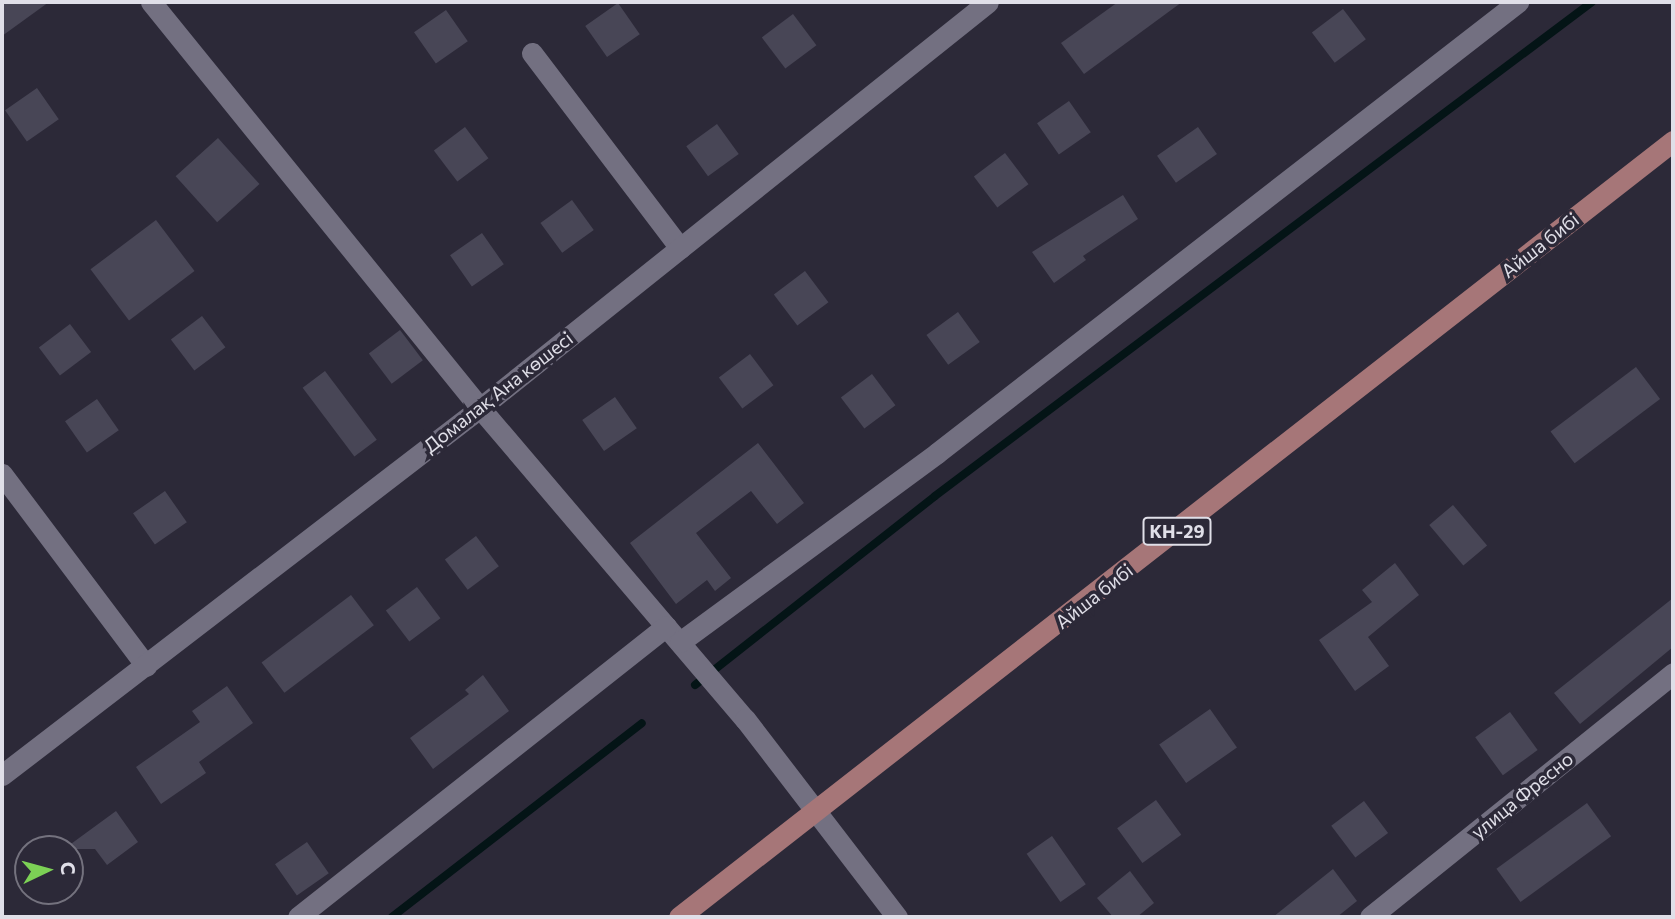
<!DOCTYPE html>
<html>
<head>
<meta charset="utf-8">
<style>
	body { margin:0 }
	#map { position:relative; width:1675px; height:919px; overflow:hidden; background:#2c2938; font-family:Commissioner,sans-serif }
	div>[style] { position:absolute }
	.stream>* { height:8px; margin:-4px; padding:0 4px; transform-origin:4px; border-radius:4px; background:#041416 }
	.building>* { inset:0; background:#484656; transform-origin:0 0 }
	.minor>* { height:21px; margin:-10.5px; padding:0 10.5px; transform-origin:10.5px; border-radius:10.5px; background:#737081 }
	.major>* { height:21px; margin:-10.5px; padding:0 10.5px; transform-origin:10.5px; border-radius:10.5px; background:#a67678 }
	span { translate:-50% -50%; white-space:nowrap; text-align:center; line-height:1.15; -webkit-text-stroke:7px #2c2938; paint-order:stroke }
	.shield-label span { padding:2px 5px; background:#2c2938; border:2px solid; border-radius:5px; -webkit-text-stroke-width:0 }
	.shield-label { font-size:18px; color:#e0dfe8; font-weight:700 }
	.street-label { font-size:19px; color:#e0dfe8 }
	.frame { position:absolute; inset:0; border:4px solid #e0dfe8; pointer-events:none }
	.north { position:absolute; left:14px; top:835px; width:70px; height:70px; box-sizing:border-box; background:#2c2938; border:2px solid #74727e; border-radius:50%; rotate:85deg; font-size:19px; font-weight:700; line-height:28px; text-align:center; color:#e0dfe8 }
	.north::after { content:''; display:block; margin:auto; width:24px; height:32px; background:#7cd155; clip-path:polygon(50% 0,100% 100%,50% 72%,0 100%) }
</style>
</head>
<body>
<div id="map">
	<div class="stream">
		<div style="left:695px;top:685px;width:305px;rotate:-38.2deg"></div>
		<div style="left:935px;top:496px;width:822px;rotate:-36.94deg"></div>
		<div style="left:392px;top:917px;width:316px;rotate:-37.8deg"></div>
	</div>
	<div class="building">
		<div style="clip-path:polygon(2px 2px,49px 2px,2px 36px)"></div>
		<div style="clip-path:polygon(1118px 2px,1182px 2px,1084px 74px,1061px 43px)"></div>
		<div style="left:618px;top:3px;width:38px;height:40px;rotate:55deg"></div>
		<div style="left:1343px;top:9px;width:38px;height:39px;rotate:53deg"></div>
		<div style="left:446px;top:10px;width:38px;height:39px;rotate:55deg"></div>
		<div style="left:793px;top:14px;width:39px;height:39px;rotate:53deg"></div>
		<div style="left:37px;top:88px;width:38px;height:39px;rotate:55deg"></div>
		<div style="left:1069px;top:101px;width:38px;height:39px;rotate:55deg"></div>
		<div style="left:717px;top:124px;width:37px;height:38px;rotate:54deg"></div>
		<div style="left:465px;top:127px;width:39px;height:39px;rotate:53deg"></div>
		<div style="left:1198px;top:127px;width:33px;height:50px;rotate:55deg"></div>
		<div style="left:218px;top:138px;width:62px;height:57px;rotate:48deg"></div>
		<div style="left:1005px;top:153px;width:39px;height:39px;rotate:53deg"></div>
		<div style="clip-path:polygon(1123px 195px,1138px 219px,1083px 256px,1086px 260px,1054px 283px,1032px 252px)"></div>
		<div style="left:572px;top:200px;width:37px;height:39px;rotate:54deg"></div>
		<div style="left:156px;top:220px;width:64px;height:82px;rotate:53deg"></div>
		<div style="left:482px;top:233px;width:38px;height:39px;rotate:55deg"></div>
		<div style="left:805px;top:271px;width:39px;height:39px;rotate:53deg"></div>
		<div style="left:958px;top:312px;width:37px;height:39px;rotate:54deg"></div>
		<div style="left:202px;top:316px;width:39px;height:39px;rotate:53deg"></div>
		<div style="left:70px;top:324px;width:35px;height:39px;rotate:53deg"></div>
		<div style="left:400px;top:330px;width:38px;height:39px;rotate:53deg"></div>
		<div style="left:750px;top:354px;width:39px;height:39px;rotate:53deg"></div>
		<div style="left:1636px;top:367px;width:40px;height:107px;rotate:53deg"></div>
		<div style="left:325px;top:371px;width:86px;height:28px;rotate:53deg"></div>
		<div style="left:872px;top:374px;width:39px;height:39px;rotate:53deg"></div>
		<div style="left:615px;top:397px;width:38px;height:40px;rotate:55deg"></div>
		<div style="left:97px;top:399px;width:38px;height:39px;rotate:55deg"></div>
		<div style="clip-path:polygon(758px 443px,804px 503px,777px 524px,751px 491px,696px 533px,731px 578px,715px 591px,707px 580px,676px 604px,630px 543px)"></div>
		<div style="left:165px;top:491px;width:38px;height:39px;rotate:55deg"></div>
		<div style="left:1453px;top:505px;width:53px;height:31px;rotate:50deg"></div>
		<div style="left:476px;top:536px;width:38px;height:39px;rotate:53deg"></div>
		<div style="clip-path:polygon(1395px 563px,1419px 595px,1368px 637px,1389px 666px,1355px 691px,1319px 640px,1372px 602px,1362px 590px)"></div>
		<div style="left:417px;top:587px;width:39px;height:39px;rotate:53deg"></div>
		<div style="left:351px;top:595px;width:38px;height:112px;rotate:53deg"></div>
		<div style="clip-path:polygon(1673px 598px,1673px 647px,1580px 724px,1554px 693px)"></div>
		<div style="clip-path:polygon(483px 675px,509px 711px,433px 769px,410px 738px,469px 694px,465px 690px)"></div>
		<div style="clip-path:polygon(227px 686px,253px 723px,199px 762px,206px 773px,161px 804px,136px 767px,200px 722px,192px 711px)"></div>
		<div style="left:1210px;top:709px;width:47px;height:62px;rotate:55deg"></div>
		<div style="left:1510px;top:712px;width:47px;height:43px;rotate:54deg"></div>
		<div style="left:1156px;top:800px;width:43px;height:48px;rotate:54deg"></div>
		<div style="left:1364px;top:801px;width:40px;height:41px;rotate:53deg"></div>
		<div style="left:1587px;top:803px;width:41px;height:112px;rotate:54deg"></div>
		<div style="clip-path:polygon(116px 811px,138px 842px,107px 865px,95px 849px,64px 849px)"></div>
		<div style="left:1052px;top:836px;width:59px;height:31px;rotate:55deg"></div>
		<div style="left:307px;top:842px;width:38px;height:39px;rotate:55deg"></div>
		<div style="clip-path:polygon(1333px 869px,1357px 901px,1337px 917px,1273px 917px)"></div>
		<div style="clip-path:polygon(1130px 871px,1154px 903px,1137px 917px,1113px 917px,1097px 898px)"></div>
	</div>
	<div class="minor">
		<div style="left:151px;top:2px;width:523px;rotate:50.98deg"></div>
		<div style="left:480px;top:408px;width:409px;rotate:49.6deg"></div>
		<div style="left:745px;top:719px;width:250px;rotate:52.5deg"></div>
		<div style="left:532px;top:53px;width:245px;rotate:52.8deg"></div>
		<div style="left:2px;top:474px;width:240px;rotate:53.1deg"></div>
		<div style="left:680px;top:642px;width:319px;rotate:-36.3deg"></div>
		<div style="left:937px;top:453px;width:736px;rotate:-37.82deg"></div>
		<div style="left:2px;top:775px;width:603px;rotate:-37.52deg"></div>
		<div style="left:480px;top:408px;width:650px;rotate:-38.63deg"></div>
		<div style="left:298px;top:917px;width:469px;rotate:-38.3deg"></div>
		<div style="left:1370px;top:917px;width:389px;rotate:-38.8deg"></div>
	</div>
	<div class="major">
		<div style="left:679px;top:917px;width:1261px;rotate:-37.98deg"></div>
	</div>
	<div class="shield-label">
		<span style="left:1177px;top:531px">КН-29</span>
	</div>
	<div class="street-label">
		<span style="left:1540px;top:245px;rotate:-38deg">Айша бибі</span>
		<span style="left:498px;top:392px;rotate:-38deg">Домалақ Ана көшесі</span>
		<span style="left:1094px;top:596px;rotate:-38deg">Айша бибі</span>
		<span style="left:1522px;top:795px;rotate:-39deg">улица Фресно</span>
	</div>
	<div class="frame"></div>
	<div class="north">С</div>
</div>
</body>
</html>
